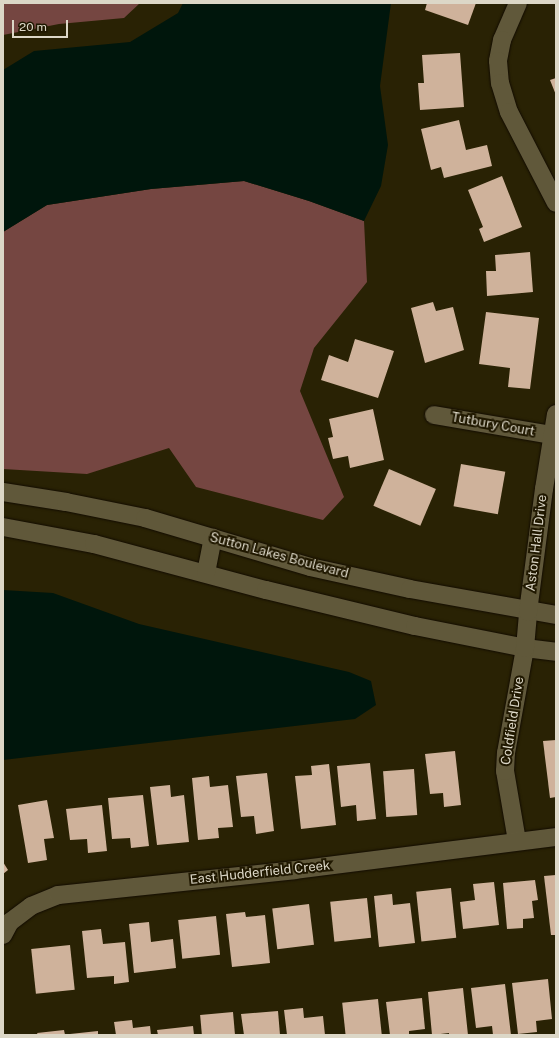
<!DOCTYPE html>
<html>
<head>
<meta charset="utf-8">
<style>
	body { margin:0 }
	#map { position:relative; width:559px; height:1038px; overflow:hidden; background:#292204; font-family:"Public Sans",sans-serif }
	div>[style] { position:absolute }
	.forest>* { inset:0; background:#754641 }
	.water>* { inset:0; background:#00160c }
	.building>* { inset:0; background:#cfb29b; transform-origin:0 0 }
	.roads { filter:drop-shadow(0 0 1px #120b00) drop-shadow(0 0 1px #120b00) }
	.street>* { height:18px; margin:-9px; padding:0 9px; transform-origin:9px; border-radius:9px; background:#60583a }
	span { translate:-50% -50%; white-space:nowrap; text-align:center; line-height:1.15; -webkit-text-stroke:4px #201800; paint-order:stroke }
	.street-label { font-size:13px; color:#dcd7c7 }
	.frame { position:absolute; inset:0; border:4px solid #dcd7c7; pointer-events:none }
	.scale { position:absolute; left:12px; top:20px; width:56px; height:18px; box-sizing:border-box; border:2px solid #dcd7c7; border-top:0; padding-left:5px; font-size:12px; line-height:14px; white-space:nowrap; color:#dcd7c7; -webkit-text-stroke:3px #201800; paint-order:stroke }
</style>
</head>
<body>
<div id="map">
	<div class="forest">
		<div style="clip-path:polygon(3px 3px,140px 3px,124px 18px,59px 24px,3px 35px)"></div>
		<div style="clip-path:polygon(244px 181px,309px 201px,364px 221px,367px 282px,314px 348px,300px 391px,344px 497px,323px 520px,196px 487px,169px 448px,87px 474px,3px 469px,3px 232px,47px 205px,151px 189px)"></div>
	</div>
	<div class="water">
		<div style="clip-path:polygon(183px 3px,391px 3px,380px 86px,388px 145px,381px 186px,364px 221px,309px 201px,244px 181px,151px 189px,47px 205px,3px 232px,3px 70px,34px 51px,130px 42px,178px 13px)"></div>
		<div style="clip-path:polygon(3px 590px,53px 593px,139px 624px,349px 672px,371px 681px,376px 705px,355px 719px,3px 760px)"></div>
	</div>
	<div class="building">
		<div style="clip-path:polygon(427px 3px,476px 3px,468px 25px,425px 10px)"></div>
		<div style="clip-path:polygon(460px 53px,464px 107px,420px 110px,418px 83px,424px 83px,422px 55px)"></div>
		<div style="clip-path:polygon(556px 78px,556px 95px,550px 80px)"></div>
		<div style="clip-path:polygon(459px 120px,466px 150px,487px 145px,492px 166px,444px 178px,441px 167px,431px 170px,421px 129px)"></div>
		<div style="clip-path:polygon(502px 176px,522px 227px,484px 242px,479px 229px,483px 227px,468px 190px)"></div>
		<div style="clip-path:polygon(530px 252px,533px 292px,487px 296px,486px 271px,496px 271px,495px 255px)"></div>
		<div style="clip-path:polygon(433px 302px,436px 311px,453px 307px,464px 350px,425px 363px,411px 308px)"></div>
		<div style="clip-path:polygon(486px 312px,539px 318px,530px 389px,508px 387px,510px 368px,479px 364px)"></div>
		<div style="clip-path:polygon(355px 339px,394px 351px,378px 398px,321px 380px,329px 355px,348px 362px)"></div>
		<div style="clip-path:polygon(373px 409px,384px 460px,350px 468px,348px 456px,333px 459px,328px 438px,333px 437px,329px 419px)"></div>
		<div style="left:461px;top:464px;width:45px;height:43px;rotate:10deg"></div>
		<div style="left:389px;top:469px;width:51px;height:40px;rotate:23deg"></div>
		<div style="clip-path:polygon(556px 740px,556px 797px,550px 798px,543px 741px)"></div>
		<div style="clip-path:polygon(455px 751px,461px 805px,444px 807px,443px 793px,430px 794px,425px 754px)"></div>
		<div style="clip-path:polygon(370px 763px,376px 819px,357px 821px,356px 805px,341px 807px,337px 766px)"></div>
		<div style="clip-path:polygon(329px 764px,336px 825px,301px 829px,295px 776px,312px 775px,311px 766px)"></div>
		<div style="left:414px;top:769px;width:46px;height:31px;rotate:86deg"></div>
		<div style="clip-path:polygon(267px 773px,274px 831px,256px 834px,254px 816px,241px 817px,236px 776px)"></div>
		<div style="clip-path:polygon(209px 776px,210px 787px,228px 785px,233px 827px,218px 828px,219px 838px,198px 840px,192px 778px)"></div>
		<div style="clip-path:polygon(170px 785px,171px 797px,184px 795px,189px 842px,157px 845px,150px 787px)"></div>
		<div style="clip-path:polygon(143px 795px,149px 846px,131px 848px,130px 838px,112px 839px,108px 798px)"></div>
		<div style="clip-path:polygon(47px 800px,54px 838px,44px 839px,47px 860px,28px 863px,18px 805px)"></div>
		<div style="clip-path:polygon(102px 805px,107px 851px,88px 853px,87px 839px,70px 840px,66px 809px)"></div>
		<div style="clip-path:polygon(3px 862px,8px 870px,3px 874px)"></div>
		<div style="clip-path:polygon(556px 875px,556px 935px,551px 935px,544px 876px)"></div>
		<div style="clip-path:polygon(535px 880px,538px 900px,532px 901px,534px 918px,523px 919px,523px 928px,507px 929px,503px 883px)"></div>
		<div style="clip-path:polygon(494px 882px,499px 925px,463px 929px,460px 902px,475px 900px,473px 884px)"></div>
		<div style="left:451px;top:888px;width:50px;height:35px;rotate:84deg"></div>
		<div style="clip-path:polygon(392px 894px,393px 905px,410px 903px,415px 943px,379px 947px,374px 896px)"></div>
		<div style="left:367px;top:898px;width:40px;height:37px;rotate:84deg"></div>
		<div style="left:309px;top:904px;width:41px;height:37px;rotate:83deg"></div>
		<div style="clip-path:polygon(245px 912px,246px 917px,265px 915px,270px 963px,232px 967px,226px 914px)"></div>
		<div style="left:216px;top:916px;width:39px;height:38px;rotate:84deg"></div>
		<div style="clip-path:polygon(149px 922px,151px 942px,173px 939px,176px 968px,134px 973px,129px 924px)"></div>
		<div style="clip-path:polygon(101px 929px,103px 944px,125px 942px,129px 982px,114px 984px,114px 976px,87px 978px,82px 931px)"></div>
		<div style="left:70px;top:945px;width:45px;height:39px;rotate:84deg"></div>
		<div style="clip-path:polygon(548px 979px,552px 1019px,536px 1021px,537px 1032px,518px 1034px,512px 983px)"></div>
		<div style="clip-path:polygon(505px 984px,511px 1035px,493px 1035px,492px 1026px,476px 1028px,471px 988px)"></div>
		<div style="clip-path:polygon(463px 988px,468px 1035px,449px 1035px,449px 1033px,432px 1035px,428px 992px)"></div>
		<div style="clip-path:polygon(422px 998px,425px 1029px,409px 1031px,409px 1035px,390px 1035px,386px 1002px)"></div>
		<div style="left:378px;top:999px;width:36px;height:36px;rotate:84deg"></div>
		<div style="clip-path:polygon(303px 1008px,304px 1018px,323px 1016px,325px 1035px,287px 1035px,284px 1010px)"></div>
		<div style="clip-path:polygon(278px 1011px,280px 1035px,244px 1035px,241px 1014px)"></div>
		<div style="left:233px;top:1012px;width:23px;height:33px;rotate:85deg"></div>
		<div style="clip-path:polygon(132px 1020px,133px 1028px,150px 1026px,151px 1035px,116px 1035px,114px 1022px)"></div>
		<div style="clip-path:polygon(193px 1026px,194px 1035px,158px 1035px,157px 1030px)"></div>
		<div style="clip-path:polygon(64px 1030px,65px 1035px,38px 1035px,37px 1033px)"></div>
		<div style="clip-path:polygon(98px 1031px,98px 1035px,70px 1035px,70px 1034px)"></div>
	</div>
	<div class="roads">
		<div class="street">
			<div style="left:518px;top:3px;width:40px;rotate:113.4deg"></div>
			<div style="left:502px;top:40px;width:21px;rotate:101deg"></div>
			<div style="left:498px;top:61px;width:22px;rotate:85deg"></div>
			<div style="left:500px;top:83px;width:30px;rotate:73deg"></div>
			<div style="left:509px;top:112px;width:102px;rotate:62.7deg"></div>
			<div style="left:434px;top:415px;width:120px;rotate:9.6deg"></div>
			<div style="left:3px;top:492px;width:64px;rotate:9deg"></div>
			<div style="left:66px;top:502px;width:81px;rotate:11.4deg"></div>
			<div style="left:145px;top:518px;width:172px;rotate:16.5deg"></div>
			<div style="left:310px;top:567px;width:102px;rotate:12.4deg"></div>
			<div style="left:410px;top:589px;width:148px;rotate:10.1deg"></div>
			<div style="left:3px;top:527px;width:93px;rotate:10.6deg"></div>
			<div style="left:94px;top:544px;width:178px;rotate:15deg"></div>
			<div style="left:266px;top:590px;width:153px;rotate:13.6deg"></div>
			<div style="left:415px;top:626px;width:112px;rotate:11.3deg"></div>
			<div style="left:525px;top:648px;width:31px;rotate:7deg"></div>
			<div style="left:206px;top:573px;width:36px;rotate:-79deg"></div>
			<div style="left:517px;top:841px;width:71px;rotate:-99.7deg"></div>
			<div style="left:505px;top:771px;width:18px;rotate:-87deg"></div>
			<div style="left:506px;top:753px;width:107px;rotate:-79.7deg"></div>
			<div style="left:525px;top:648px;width:36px;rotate:-85deg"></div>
			<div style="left:528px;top:612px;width:124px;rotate:-82.6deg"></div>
			<div style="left:544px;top:489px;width:76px;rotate:-80.9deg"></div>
			<div style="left:3px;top:935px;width:15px;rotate:-62deg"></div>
			<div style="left:10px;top:922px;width:26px;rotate:-37deg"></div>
			<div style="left:31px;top:906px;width:29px;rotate:-22deg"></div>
			<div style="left:58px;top:895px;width:238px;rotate:-6deg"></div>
			<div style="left:295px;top:870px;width:263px;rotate:-7.2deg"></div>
		</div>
	</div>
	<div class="street-label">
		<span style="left:493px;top:425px;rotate:10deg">Tutbury Court</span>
		<span style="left:537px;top:543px;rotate:-83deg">Aston Hall Drive</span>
		<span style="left:279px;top:556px;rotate:15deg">Sutton Lakes Boulevard</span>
		<span style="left:513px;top:721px;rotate:-81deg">Coldfield Drive</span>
		<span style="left:260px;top:873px;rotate:-6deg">East Hudderfield Creek</span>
	</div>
	<div class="frame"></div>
	<div class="scale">20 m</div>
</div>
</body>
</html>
